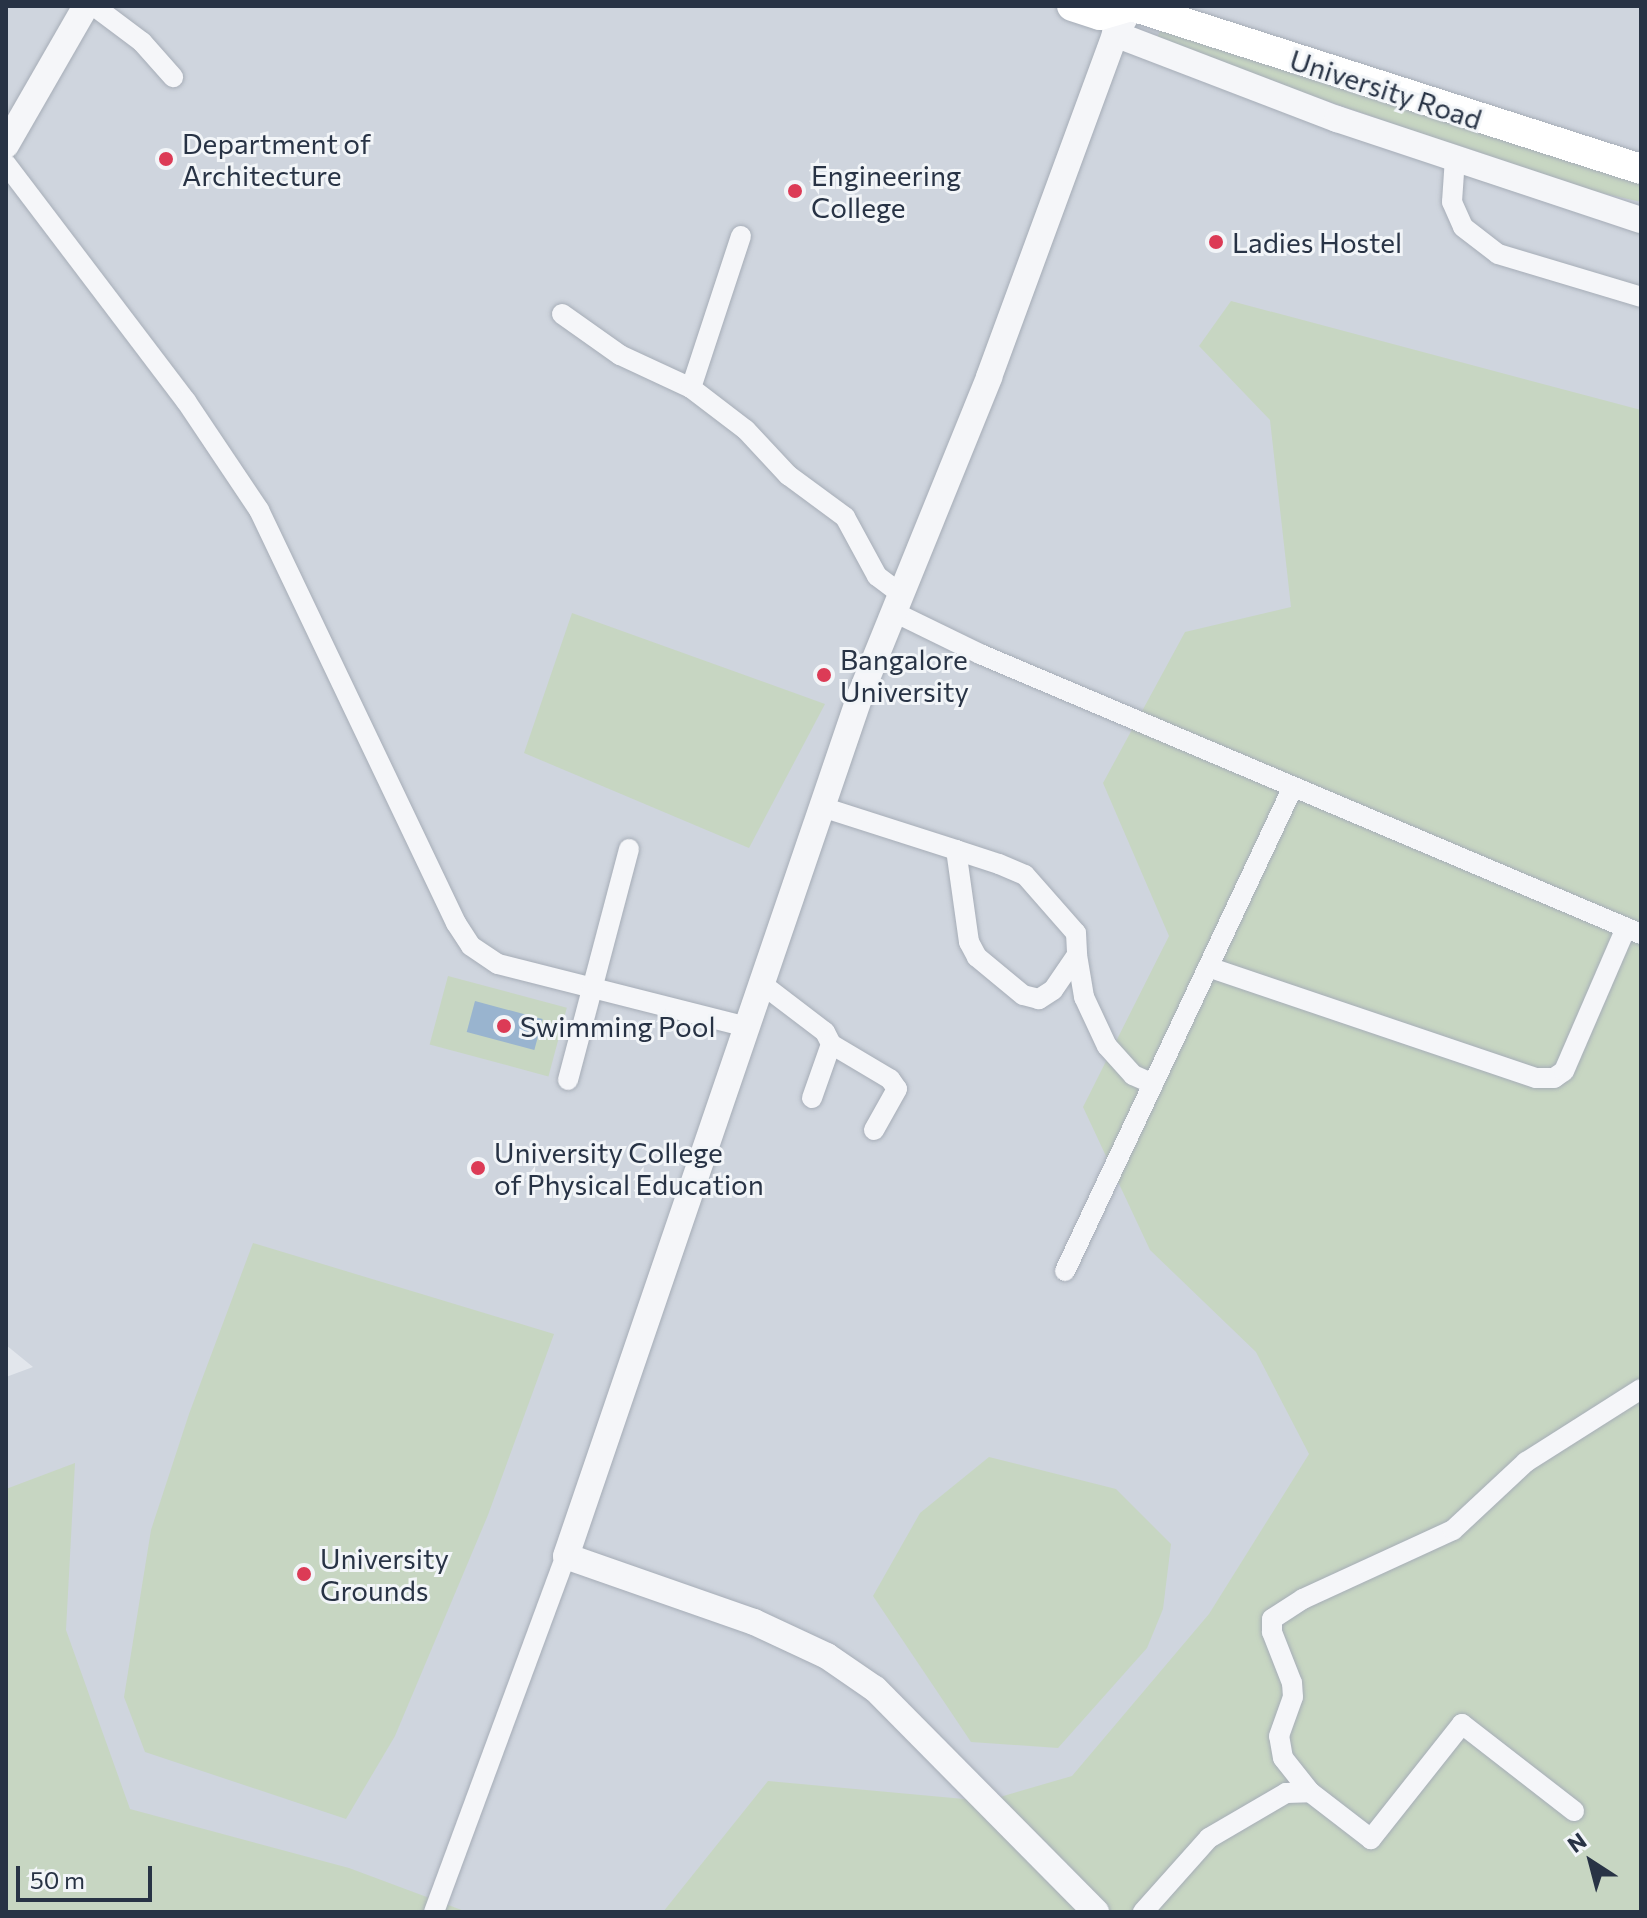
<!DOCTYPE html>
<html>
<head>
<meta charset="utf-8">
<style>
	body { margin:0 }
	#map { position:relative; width:1647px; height:1918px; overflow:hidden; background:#e2e6ec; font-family:Commissioner,sans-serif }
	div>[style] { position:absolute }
	.built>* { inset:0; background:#cfd5de }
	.green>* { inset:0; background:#c7d6c2; transform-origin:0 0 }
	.water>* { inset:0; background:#99b4cf; transform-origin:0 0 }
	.roads { filter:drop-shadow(0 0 2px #a6adb7) drop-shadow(0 0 2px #a6adb7) }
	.minor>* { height:20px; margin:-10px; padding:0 10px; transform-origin:10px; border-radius:10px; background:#f5f6f9 }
	.tertiary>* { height:26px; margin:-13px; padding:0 13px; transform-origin:13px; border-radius:13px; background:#f5f6f9 }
	.secondary>* { height:30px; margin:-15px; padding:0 15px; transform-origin:15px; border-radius:15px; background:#fff }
	.dots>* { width:22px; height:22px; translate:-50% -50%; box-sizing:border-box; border:4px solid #f2f5f8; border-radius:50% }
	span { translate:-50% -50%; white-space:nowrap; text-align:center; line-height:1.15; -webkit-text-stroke:6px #f2f5f8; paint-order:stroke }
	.street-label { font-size:28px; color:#283345 }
	.poi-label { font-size:28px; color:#283345 }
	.left { translate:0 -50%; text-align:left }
	.frame { position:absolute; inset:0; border:8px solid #283345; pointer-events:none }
	.north { position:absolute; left:1551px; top:1822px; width:80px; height:80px; -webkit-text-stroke:6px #f2f5f8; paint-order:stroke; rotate:324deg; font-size:22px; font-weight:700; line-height:32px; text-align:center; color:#283345 }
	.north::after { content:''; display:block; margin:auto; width:28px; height:36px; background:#283345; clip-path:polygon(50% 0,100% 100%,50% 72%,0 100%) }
	.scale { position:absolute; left:16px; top:1866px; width:136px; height:36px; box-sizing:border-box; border:4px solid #283345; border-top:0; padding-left:10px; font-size:24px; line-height:28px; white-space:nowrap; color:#283345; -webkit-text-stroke:6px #f2f5f8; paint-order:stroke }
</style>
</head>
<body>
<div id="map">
	<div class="built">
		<div style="clip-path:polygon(6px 6px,1641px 6px,1641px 1912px,6px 1912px,6px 1377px,33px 1367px,6px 1345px)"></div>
	</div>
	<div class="green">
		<div style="clip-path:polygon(1163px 25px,1641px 179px,1641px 202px,1584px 189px,1155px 42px)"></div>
		<div style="clip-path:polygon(1231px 301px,1641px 410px,1641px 1912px,663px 1912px,768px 1781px,986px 1801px,1072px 1776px,1209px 1614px,1309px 1454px,1256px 1352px,1150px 1250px,1083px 1107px,1169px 936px,1103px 783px,1185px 632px,1291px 607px,1270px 420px,1199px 346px)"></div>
		<div style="clip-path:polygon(572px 613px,825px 704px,749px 848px,524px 753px)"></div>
		<div style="left:448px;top:976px;width:123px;height:71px;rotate:15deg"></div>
		<div style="clip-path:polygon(253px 1243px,554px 1334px,488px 1515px,395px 1736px,346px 1819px,145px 1752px,124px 1697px,151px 1530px,189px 1414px)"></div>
		<div style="clip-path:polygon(989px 1457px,1116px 1489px,1171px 1544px,1163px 1609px,1147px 1648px,1058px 1748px,971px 1742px,873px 1596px,920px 1513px)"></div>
		<div style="clip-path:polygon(75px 1463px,66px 1630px,130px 1809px,349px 1868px,467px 1912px,6px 1912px,6px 1489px)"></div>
	</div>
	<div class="water">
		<div style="left:475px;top:1001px;width:70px;height:32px;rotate:15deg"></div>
	</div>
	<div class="roads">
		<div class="minor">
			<div style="left:94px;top:6px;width:60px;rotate:36.9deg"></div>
			<div style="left:142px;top:42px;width:47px;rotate:48.5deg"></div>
			<div style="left:1455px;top:158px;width:44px;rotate:93.9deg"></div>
			<div style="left:1452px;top:202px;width:27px;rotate:66deg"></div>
			<div style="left:1463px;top:227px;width:44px;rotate:37.6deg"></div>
			<div style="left:1498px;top:254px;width:149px;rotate:16.7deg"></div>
			<div style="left:6px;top:164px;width:298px;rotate:52.8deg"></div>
			<div style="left:186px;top:401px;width:131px;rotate:56.2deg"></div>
			<div style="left:259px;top:510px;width:458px;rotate:64.5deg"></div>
			<div style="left:456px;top:923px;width:27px;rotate:57deg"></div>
			<div style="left:471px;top:946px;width:32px;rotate:34deg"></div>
			<div style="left:498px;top:964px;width:257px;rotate:14.2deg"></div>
			<div style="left:562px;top:314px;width:71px;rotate:35.3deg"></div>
			<div style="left:620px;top:355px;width:78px;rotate:24.9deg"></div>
			<div style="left:691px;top:388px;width:69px;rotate:37.4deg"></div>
			<div style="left:746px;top:430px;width:62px;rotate:47deg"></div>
			<div style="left:788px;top:475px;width:71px;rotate:36.4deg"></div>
			<div style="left:845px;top:517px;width:67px;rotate:61.5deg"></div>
			<div style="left:877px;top:576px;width:30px;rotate:37deg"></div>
			<div style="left:691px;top:388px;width:160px;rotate:-71.8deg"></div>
			<div style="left:894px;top:612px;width:96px;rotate:26deg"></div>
			<div style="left:980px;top:654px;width:718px;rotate:22.96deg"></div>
			<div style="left:822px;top:807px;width:141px;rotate:17.8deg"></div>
			<div style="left:956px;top:850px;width:45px;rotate:18deg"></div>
			<div style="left:999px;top:864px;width:28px;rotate:23deg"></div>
			<div style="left:1025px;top:875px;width:77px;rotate:48.7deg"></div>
			<div style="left:1076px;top:933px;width:22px;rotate:87deg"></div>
			<div style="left:1077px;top:955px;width:42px;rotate:124.4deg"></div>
			<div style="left:1053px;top:990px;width:17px;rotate:147deg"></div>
			<div style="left:1039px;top:999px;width:16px;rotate:-166deg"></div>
			<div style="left:1023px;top:995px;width:60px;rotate:-140.4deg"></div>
			<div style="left:977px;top:957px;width:17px;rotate:-118deg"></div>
			<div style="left:969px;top:942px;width:93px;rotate:-98deg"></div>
			<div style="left:1077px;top:955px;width:43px;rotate:80.5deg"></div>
			<div style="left:1084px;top:997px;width:54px;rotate:64.9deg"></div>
			<div style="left:1107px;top:1046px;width:39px;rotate:48deg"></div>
			<div style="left:1133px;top:1075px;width:22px;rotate:24deg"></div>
			<div style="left:1208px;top:967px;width:346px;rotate:18.7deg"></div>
			<div style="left:1536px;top:1078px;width:18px"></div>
			<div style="left:1554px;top:1078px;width:12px;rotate:-35deg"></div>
			<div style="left:1564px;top:1071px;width:156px;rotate:-66.6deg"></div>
			<div style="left:762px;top:984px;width:79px;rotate:37.3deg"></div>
			<div style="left:825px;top:1032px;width:13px;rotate:63deg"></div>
			<div style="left:831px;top:1044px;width:69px;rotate:30.7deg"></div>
			<div style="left:890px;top:1079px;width:12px;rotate:55deg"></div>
			<div style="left:897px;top:1089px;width:47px;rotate:119.3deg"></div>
			<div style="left:568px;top:1080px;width:239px;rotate:-75.2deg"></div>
			<div style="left:812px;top:1098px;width:57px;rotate:-70.6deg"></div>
			<div style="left:1065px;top:1271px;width:535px;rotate:-64.78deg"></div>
			<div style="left:1574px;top:1811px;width:142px;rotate:-142.2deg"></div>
			<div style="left:1462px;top:1724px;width:147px;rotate:128.4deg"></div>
			<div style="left:1371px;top:1839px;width:77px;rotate:-142.4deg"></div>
			<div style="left:1310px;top:1792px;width:43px;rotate:-128.5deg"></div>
			<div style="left:1283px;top:1758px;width:22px;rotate:-100deg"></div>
			<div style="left:1279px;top:1736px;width:41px;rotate:-70.3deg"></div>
			<div style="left:1293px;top:1697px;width:14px;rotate:-94deg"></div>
			<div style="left:1292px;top:1683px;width:55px;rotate:-111.4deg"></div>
			<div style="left:1272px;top:1632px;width:13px;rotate:-90deg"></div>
			<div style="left:1272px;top:1619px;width:37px;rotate:-33deg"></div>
			<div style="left:1303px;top:1599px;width:165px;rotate:-24.7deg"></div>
			<div style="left:1453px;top:1530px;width:100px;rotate:-43deg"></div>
			<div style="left:1526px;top:1462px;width:136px;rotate:-32.4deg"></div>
			<div style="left:434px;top:1912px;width:380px;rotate:-69.7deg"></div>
			<div style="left:1143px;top:1912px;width:99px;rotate:-48.3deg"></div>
			<div style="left:1209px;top:1838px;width:89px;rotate:-30.3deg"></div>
			<div style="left:1286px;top:1793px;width:24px;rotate:-2deg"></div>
		</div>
		<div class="tertiary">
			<div style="left:1115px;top:34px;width:238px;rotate:21deg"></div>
			<div style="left:1337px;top:119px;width:320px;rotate:18.4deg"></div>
			<div style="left:6px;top:145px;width:160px;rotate:-60.1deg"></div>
			<div style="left:1096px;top:1912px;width:314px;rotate:-134.7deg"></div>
			<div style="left:875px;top:1689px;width:58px;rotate:-145.5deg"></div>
			<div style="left:827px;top:1656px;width:81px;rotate:-155deg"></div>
			<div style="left:754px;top:1622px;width:199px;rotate:-160.7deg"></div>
			<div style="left:566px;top:1556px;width:912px;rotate:-71.13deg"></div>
			<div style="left:861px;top:693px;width:341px;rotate:-67.9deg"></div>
			<div style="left:989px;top:377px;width:365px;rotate:-69.8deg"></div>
			<div style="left:1115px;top:34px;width:33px;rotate:-59deg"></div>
		</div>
		<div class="secondary">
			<div style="left:1072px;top:6px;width:29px;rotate:18deg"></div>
			<div style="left:1100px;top:15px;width:33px;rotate:-16deg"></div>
			<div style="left:1132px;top:6px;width:534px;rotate:17.76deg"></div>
		</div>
	</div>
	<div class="dots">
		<div style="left:166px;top:159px;background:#dc3b56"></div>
		<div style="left:795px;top:191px;background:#dc3b56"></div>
		<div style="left:1216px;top:242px;background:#dc3b56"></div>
		<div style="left:824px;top:675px;background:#dc3b56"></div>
		<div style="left:504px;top:1026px;background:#dc3b56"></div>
		<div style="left:478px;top:1168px;background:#dc3b56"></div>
		<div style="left:304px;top:1574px;background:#dc3b56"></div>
	</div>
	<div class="street-label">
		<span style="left:1386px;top:89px;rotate:18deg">University Road</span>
	</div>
	<div class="poi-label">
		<span class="left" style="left:182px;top:159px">Department of<br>Architecture</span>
		<span class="left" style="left:811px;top:191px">Engineering<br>College</span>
		<span class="left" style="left:1232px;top:242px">Ladies Hostel</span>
		<span class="left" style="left:840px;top:675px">Bangalore<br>University</span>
		<span class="left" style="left:520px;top:1026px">Swimming Pool</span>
		<span class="left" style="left:494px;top:1168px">University College<br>of Physical Education</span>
		<span class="left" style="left:320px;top:1574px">University<br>Grounds</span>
	</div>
	<div class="frame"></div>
	<div class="north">N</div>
	<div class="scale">50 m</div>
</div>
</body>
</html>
